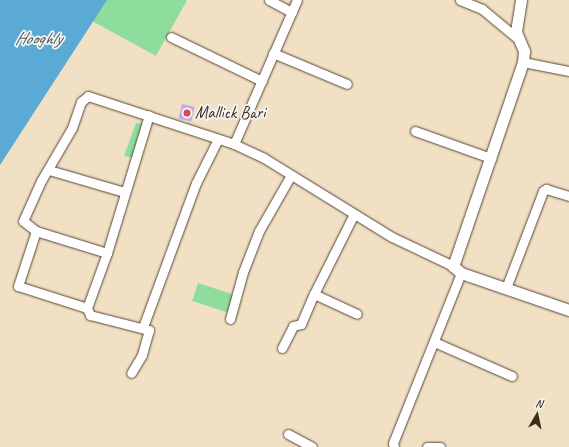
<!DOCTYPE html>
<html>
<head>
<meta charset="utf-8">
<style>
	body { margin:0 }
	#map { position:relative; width:569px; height:447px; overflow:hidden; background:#f1e0c4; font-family:Caveat,sans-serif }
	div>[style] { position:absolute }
	.green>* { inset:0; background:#8edd9c; transform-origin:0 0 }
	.water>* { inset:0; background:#5baad5 }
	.building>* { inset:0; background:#c5a5ec; transform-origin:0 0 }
	.roads { filter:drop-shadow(0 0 1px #564537) drop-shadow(0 0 1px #564537) }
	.minor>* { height:9px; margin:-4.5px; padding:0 4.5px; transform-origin:4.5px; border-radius:4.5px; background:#fff }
	.tertiary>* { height:11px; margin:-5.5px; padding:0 5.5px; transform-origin:5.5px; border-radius:5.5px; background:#fff }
	.dots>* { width:11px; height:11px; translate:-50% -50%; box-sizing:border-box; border:2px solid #f6f6f2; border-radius:50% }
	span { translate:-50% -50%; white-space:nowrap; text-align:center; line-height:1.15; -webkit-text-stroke:3.5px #f6f6f2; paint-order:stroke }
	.poi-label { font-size:17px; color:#3b2a1e }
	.left { translate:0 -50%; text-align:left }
	.water-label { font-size:18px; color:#46575e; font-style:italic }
	.north { position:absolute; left:517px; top:395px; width:40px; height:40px; -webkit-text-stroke:3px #f6f6f2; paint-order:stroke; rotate:9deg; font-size:11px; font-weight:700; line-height:16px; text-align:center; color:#3b2a1e }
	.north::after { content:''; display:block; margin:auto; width:14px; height:18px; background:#3b2a1e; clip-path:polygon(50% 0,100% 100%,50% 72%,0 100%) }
</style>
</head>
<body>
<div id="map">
	<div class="green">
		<div style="clip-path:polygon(89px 0,187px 0,156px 56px,81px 15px)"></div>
		<div style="clip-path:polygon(136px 123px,144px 124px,134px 158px,124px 156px)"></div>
		<div style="left:198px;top:283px;width:39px;height:19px;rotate:18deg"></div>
	</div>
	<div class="water">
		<div style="clip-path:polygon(0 0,107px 0,0 165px)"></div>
	</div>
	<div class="building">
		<div style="left:182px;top:104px;width:13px;height:15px;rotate:13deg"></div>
	</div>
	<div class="roads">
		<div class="minor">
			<div style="left:269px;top:0;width:26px;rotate:28deg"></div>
			<div style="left:460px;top:0;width:24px;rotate:22deg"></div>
			<div style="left:482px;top:9px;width:45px;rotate:39.6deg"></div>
			<div style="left:171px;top:37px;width:101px;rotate:25.8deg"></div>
			<div style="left:273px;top:53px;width:80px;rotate:22.7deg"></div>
			<div style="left:523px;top:62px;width:47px;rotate:11.1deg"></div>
			<div style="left:415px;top:131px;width:81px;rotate:19.6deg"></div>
			<div style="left:234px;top:144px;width:157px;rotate:-66.4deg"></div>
			<div style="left:49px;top:170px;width:78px;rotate:16.3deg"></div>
			<div style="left:354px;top:214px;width:89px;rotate:116.6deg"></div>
			<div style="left:314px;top:294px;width:47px;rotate:24.9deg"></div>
			<div style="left:36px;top:231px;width:58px;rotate:108.1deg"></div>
			<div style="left:18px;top:286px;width:72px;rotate:17.7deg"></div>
			<div style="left:87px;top:308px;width:59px;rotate:-70deg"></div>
			<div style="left:107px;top:253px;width:144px;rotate:-73.1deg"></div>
			<div style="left:107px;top:253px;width:74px;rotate:-162.8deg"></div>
			<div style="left:36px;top:231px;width:16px;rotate:-142deg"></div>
			<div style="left:23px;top:221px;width:44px;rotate:-65.8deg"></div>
			<div style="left:41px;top:181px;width:61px;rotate:-59.7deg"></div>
			<div style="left:72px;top:128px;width:28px;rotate:-71deg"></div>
			<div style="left:81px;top:102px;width:9px;rotate:-41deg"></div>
			<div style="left:88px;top:96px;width:154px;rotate:18.2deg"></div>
			<div style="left:234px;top:144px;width:33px;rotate:25deg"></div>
			<div style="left:264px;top:158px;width:150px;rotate:31.7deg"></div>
			<div style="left:392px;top:237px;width:68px;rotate:25.4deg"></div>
			<div style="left:506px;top:288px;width:104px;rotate:-69.1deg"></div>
			<div style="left:543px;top:191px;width:4px;rotate:-34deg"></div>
			<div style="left:546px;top:189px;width:24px;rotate:17deg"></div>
			<div style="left:87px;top:308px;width:8px;rotate:67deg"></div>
			<div style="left:90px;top:315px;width:61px;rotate:14.3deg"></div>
			<div style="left:149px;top:330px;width:26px;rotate:106deg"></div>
			<div style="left:142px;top:355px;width:21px;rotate:121deg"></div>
			<div style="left:230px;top:319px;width:49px;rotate:-74.5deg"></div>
			<div style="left:243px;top:272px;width:44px;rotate:-68.7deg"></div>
			<div style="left:259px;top:231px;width:64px;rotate:-60.3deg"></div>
			<div style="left:143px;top:327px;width:153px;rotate:-69.8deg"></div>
			<div style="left:196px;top:183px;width:49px;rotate:-63.4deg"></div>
			<div style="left:434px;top:342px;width:85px;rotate:23.6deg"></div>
			<div style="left:282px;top:348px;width:25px;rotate:-63deg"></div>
			<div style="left:293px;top:326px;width:8px;rotate:-14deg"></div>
			<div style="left:301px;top:324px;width:33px;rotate:-67deg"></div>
			<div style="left:288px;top:434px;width:27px;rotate:28deg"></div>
			<div style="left:394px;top:447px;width:4px;rotate:-104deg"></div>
			<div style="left:393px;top:443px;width:183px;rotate:-68.2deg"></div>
			<div style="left:427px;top:447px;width:13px"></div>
		</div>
		<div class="tertiary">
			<div style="left:521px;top:0;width:32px;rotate:99deg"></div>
			<div style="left:516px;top:32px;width:21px;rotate:67deg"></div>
			<div style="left:524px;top:51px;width:11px;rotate:95deg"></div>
			<div style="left:523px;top:62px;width:216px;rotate:108.9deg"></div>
			<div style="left:453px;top:266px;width:11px;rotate:41deg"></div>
			<div style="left:461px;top:273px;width:114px;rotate:18.9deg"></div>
		</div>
	</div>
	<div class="dots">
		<div style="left:187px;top:113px;background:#d1495b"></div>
	</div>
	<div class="poi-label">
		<span class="left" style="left:195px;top:113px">Mallick Bari</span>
	</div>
	<div class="water-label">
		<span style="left:38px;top:38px">Hooghly</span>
	</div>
	<div class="north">N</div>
</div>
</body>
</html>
